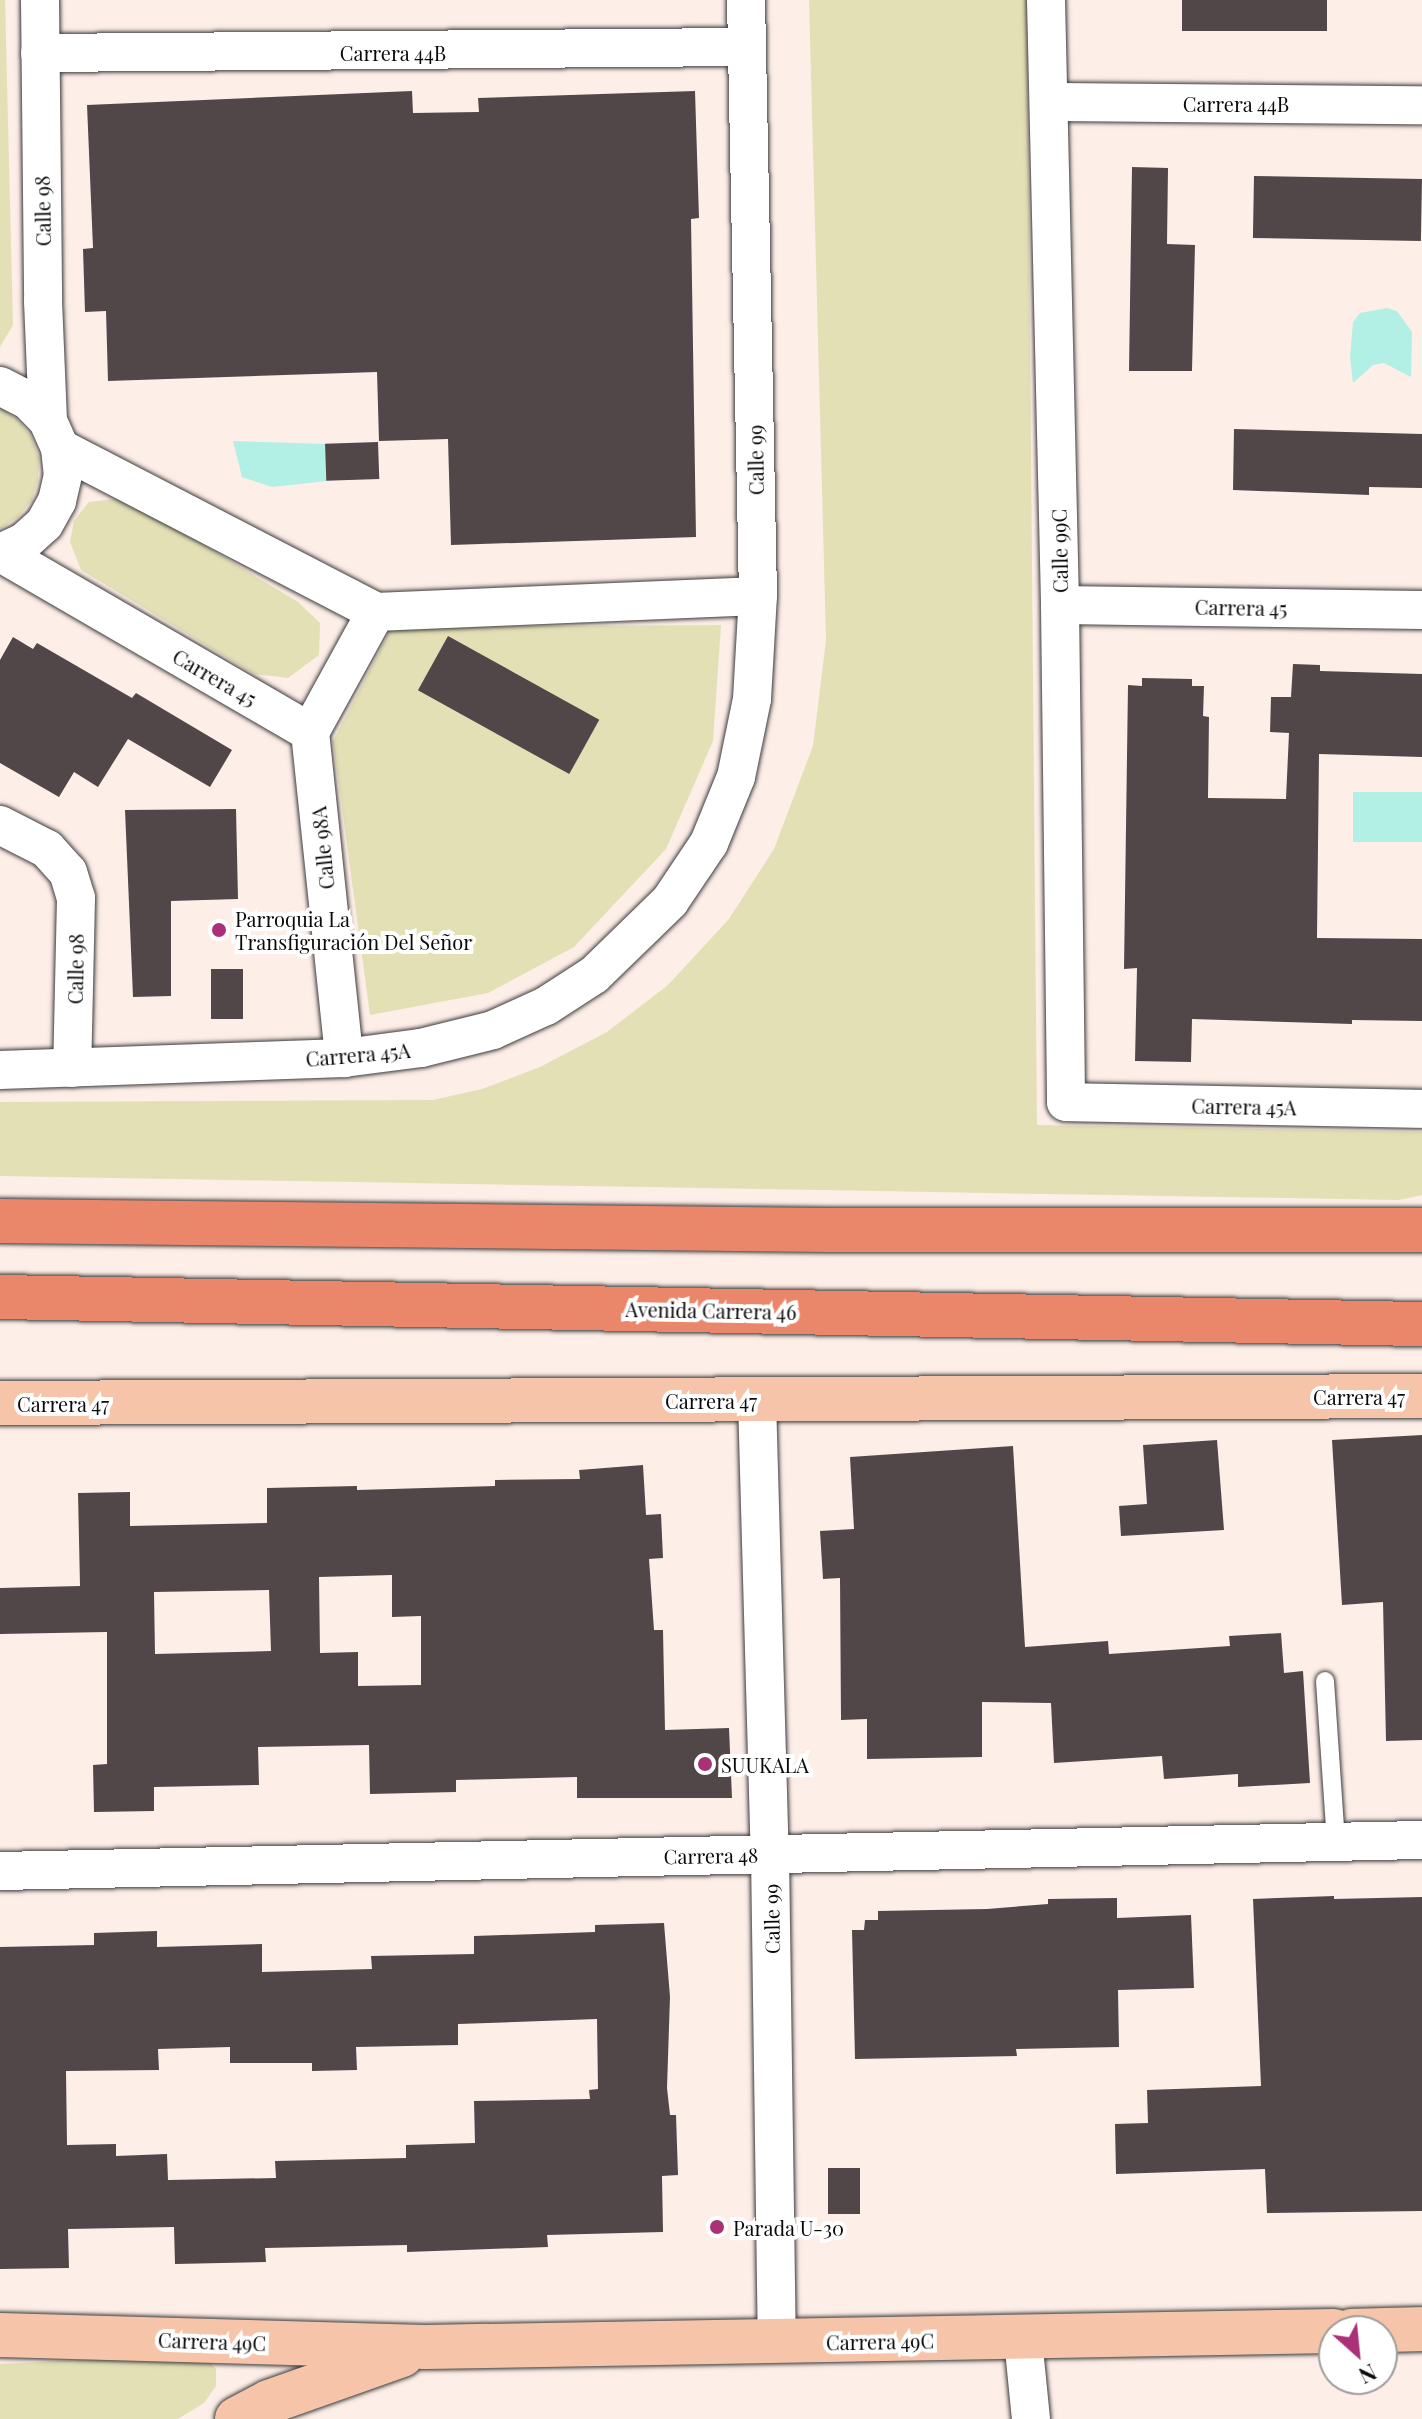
<!DOCTYPE html>
<html>
<head>
<meta charset="utf-8">
<style>
	body { margin:0 }
	#map { position:relative; width:1422px; height:2419px; overflow:hidden; background:#fdeee8; font-family:"Playfair Display",serif }
	div>[style] { position:absolute }
	.green>* { inset:0; background:#e3e0b6 }
	.water>* { inset:0; background:#b2efe5; transform-origin:0 0 }
	.building>* { inset:0; background:#514749; transform-origin:0 0 }
	.roads { filter:drop-shadow(0 0 2px #3c3c3c) drop-shadow(0 0 2px #3c3c3c) }
	.lane>* { height:18px; margin:-9px; padding:0 9px; transform-origin:9px; border-radius:9px; background:#fff }
	.street>* { height:38px; margin:-19px; padding:0 19px; transform-origin:19px; border-radius:19px; background:#fff }
	.secondary>* { height:44px; margin:-22px; padding:0 22px; transform-origin:22px; border-radius:22px; background:#f6c5a9 }
	.primary>* { height:44px; margin:-22px; padding:0 22px; transform-origin:22px; border-radius:22px; background:#ea876b }
	.dots>* { width:22px; height:22px; translate:-50% -50%; box-sizing:border-box; border:4px solid #fff; border-radius:50% }
	span { translate:-50% -50%; white-space:nowrap; text-align:center; line-height:1.15; -webkit-text-stroke:8px #fff; paint-order:stroke }
	.street-label { font-size:20px; color:#090909 }
	.poi-label { font-size:20px; color:#090909 }
	.left { translate:0 -50%; text-align:left }
	.north { position:absolute; left:1318px; top:2315px; width:80px; height:80px; box-sizing:border-box; background:#fff; border:2px solid #9d9d9d; border-radius:50%; rotate:153deg; font-size:22px; font-weight:700; line-height:32px; text-align:center; color:#090909 }
	.north::after { content:''; display:block; margin:auto; width:28px; height:36px; background:#aa3177; clip-path:polygon(50% 0,100% 100%,50% 72%,0 100%) }
</style>
</head>
<body>
<div id="map">
	<div class="green">
		<div style="clip-path:polygon(0 0,5px 0,13px 325px,0 347px)"></div>
		<div style="clip-path:polygon(809px 0,1027px 0,1037px 1125px,1422px 1132px,1422px 1195px,1399px 1200px,0 1176px,0 1102px,433px 1100px,482px 1089px,540px 1067px,607px 1032px,668px 985px,729px 919px,774px 849px,813px 746px,826px 640px)"></div>
		<div style="clip-path:polygon(0 408px,17px 419px,31px 436px,39px 458px,38px 480px,32px 500px,18px 517px,0 529px)"></div>
		<div style="clip-path:polygon(126px 498px,298px 602px,320px 623px,319px 655px,288px 678px,254px 674px,81px 570px,70px 542px,74px 521px,89px 502px)"></div>
		<div style="clip-path:polygon(721px 625px,713px 741px,666px 849px,574px 947px,488px 993px,370px 1015px,333px 741px,392px 627px)"></div>
		<div style="clip-path:polygon(203px 2354px,216px 2369px,216px 2386px,204px 2403px,178px 2419px,0 2419px,0 2364px)"></div>
	</div>
	<div class="water">
		<div style="clip-path:polygon(1387px 308px,1397px 311px,1412px 332px,1411px 377px,1384px 363px,1373px 365px,1353px 383px,1350px 357px,1353px 322px,1360px 313px)"></div>
		<div style="clip-path:polygon(233px 441px,325px 444px,327px 481px,272px 487px,242px 477px)"></div>
		<div style="left:1353px;top:792px;width:69px;height:50px"></div>
	</div>
	<div class="building">
		<div style="left:1182px;top:0;width:145px;height:31px"></div>
		<div style="clip-path:polygon(412px 91px,413px 113px,479px 112px,478px 98px,695px 91px,699px 218px,691px 219px,696px 537px,451px 545px,448px 439px,379px 441px,377px 372px,108px 381px,106px 311px,85px 312px,83px 249px,93px 248px,87px 105px)"></div>
		<div style="clip-path:polygon(1132px 167px,1168px 168px,1167px 244px,1195px 245px,1192px 371px,1129px 371px)"></div>
		<div style="left:1254px;top:176px;width:168px;height:62px;rotate:1deg"></div>
		<div style="clip-path:polygon(1234px 429px,1422px 434px,1422px 488px,1369px 487px,1369px 495px,1233px 490px)"></div>
		<div style="left:378px;top:442px;width:37px;height:53px;rotate:88deg"></div>
		<div style="left:448px;top:636px;width:173px;height:62px;rotate:29deg"></div>
		<div style="clip-path:polygon(13px 637px,33px 649px,37px 643px,132px 698px,136px 693px,232px 750px,210px 787px,128px 739px,98px 787px,74px 772px,59px 797px,0 763px,0 660px)"></div>
		<div style="clip-path:polygon(1293px 664px,1320px 665px,1320px 671px,1422px 674px,1422px 757px,1319px 754px,1317px 938px,1422px 939px,1422px 1021px,1352px 1020px,1352px 1024px,1192px 1019px,1191px 1062px,1135px 1061px,1137px 968px,1124px 969px,1128px 685px,1142px 686px,1142px 678px,1192px 679px,1192px 686px,1204px 686px,1203px 716px,1209px 717px,1208px 798px,1286px 799px,1289px 733px,1270px 732px,1271px 697px,1291px 697px)"></div>
		<div style="clip-path:polygon(236px 809px,238px 899px,171px 901px,171px 996px,133px 997px,125px 810px)"></div>
		<div style="left:243px;top:969px;width:50px;height:32px;rotate:90deg"></div>
		<div style="clip-path:polygon(1422px 1435px,1422px 1740px,1386px 1741px,1383px 1602px,1342px 1605px,1332px 1440px)"></div>
		<div style="clip-path:polygon(1217px 1440px,1224px 1530px,1121px 1536px,1119px 1506px,1147px 1504px,1143px 1445px)"></div>
		<div style="clip-path:polygon(1013px 1446px,1025px 1647px,1108px 1641px,1109px 1654px,1230px 1646px,1229px 1636px,1281px 1633px,1284px 1673px,1303px 1671px,1310px 1783px,1238px 1787px,1238px 1774px,1164px 1779px,1162px 1756px,1054px 1763px,1051px 1703px,982px 1702px,982px 1757px,867px 1759px,867px 1719px,841px 1720px,840px 1578px,823px 1579px,820px 1531px,854px 1529px,850px 1457px)"></div>
		<div style="clip-path:polygon(evenodd,643px 1465px,646px 1515px,661px 1514px,663px 1558px,649px 1559px,654px 1630px,663px 1630px,665px 1730px,729px 1728px,732px 1798px,577px 1798px,577px 1777px,456px 1780px,456px 1792px,370px 1794px,369px 1745px,258px 1747px,259px 1785px,154px 1787px,154px 1811px,94px 1812px,93px 1765px,107px 1764px,107px 1632px,0 1634px,0 1588px,80px 1586px,78px 1493px,130px 1492px,130px 1526px,267px 1523px,267px 1488px,357px 1486px,357px 1490px,495px 1486px,495px 1480px,580px 1479px,579px 1470px,643px 1465px,392px 1575px,392px 1617px,421px 1616px,421px 1685px,358px 1686px,358px 1652px,320px 1653px,319px 1577px,392px 1575px,643px 1465px,269px 1590px,271px 1651px,155px 1654px,154px 1592px,269px 1590px)"></div>
		<div style="clip-path:polygon(1334px 1896px,1334px 1899px,1422px 1897px,1422px 2211px,1267px 2213px,1265px 2169px,1116px 2174px,1115px 2124px,1148px 2123px,1147px 2090px,1261px 2086px,1253px 1899px)"></div>
		<div style="clip-path:polygon(1117px 1898px,1117px 1918px,1191px 1915px,1194px 1988px,1118px 1990px,1119px 2047px,1016px 2049px,1017px 2056px,855px 2059px,852px 1930px,864px 1930px,865px 1920px,878px 1920px,878px 1911px,987px 1909px,1048px 1904px,1048px 1899px)"></div>
		<div style="clip-path:polygon(evenodd,664px 1923px,670px 1997px,667px 2088px,670px 2115px,676px 2115px,678px 2175px,662px 2176px,663px 2232px,547px 2235px,548px 2247px,407px 2252px,407px 2245px,265px 2248px,266px 2262px,175px 2264px,174px 2227px,68px 2229px,69px 2268px,0 2269px,0 1947px,94px 1945px,94px 1933px,157px 1931px,157px 1947px,262px 1944px,262px 1972px,372px 1969px,371px 1956px,474px 1954px,474px 1936px,595px 1932px,595px 1925px,664px 1923px,597px 2019px,598px 2089px,589px 2090px,590px 2099px,474px 2101px,475px 2143px,406px 2145px,406px 2158px,275px 2161px,276px 2178px,168px 2180px,167px 2154px,116px 2156px,116px 2144px,67px 2145px,66px 2071px,159px 2070px,158px 2049px,230px 2047px,230px 2063px,312px 2063px,312px 2071px,357px 2070px,356px 2047px,458px 2045px,458px 2024px,597px 2019px)"></div>
		<div style="left:828px;top:2168px;width:32px;height:46px"></div>
	</div>
	<div class="roads">
		<div class="lane">
			<div style="left:1325px;top:1681px;width:161px;rotate:86.1deg"></div>
		</div>
		<div class="street">
			<div style="left:40px;top:0;width:301px;rotate:89.4deg"></div>
			<div style="left:43px;top:301px;width:120px;rotate:87.6deg"></div>
			<div style="left:1046px;top:0;width:605px;rotate:88.67deg"></div>
			<div style="left:1060px;top:605px;width:497px;rotate:89.3deg"></div>
			<div style="left:1066px;top:1102px;width:356px;rotate:1.1deg"></div>
			<div style="left:40px;top:53px;width:706px;rotate:-0.49deg"></div>
			<div style="left:1049px;top:102px;width:373px;rotate:0.5deg"></div>
			<div style="left:0;top:386px;width:31px;rotate:27deg"></div>
			<div style="left:28px;top:400px;width:29px;rotate:46deg"></div>
			<div style="left:48px;top:421px;width:30px;rotate:66deg"></div>
			<div style="left:60px;top:448px;width:27px;rotate:84deg"></div>
			<div style="left:63px;top:475px;width:27px;rotate:103deg"></div>
			<div style="left:57px;top:501px;width:26px;rotate:119deg"></div>
			<div style="left:44px;top:524px;width:27px;rotate:138deg"></div>
			<div style="left:24px;top:542px;width:26px;rotate:155deg"></div>
			<div style="left:60px;top:448px;width:356px;rotate:27.4deg"></div>
			<div style="left:376px;top:612px;width:382px;rotate:-2.4deg"></div>
			<div style="left:1px;top:553px;width:357px;rotate:30.1deg"></div>
			<div style="left:1060px;top:605px;width:362px;rotate:0.8deg"></div>
			<div style="left:310px;top:732px;width:328px;rotate:84deg"></div>
			<div style="left:310px;top:732px;width:137px;rotate:-61.2deg"></div>
			<div style="left:0;top:825px;width:53px;rotate:27.1deg"></div>
			<div style="left:47px;top:849px;width:31px;rotate:48deg"></div>
			<div style="left:68px;top:872px;width:27px;rotate:73deg"></div>
			<div style="left:76px;top:898px;width:170px;rotate:91.3deg"></div>
			<div style="left:0;top:1070px;width:344px;rotate:-2deg"></div>
			<div style="left:344px;top:1058px;width:78px;rotate:-7.4deg"></div>
			<div style="left:421px;top:1048px;width:74px;rotate:-14deg"></div>
			<div style="left:493px;top:1030px;width:58px;rotate:-24.4deg"></div>
			<div style="left:546px;top:1006px;width:57px;rotate:-32.9deg"></div>
			<div style="left:594px;top:975px;width:106px;rotate:-44.2deg"></div>
			<div style="left:670px;top:901px;width:70px;rotate:-56.1deg"></div>
			<div style="left:709px;top:843px;width:71px;rotate:-67.8deg"></div>
			<div style="left:736px;top:777px;width:80px;rotate:-78.4deg"></div>
			<div style="left:752px;top:699px;width:103px;rotate:-86.7deg"></div>
			<div style="left:758px;top:596px;width:596px;rotate:-91.15deg"></div>
			<div style="left:757px;top:1399px;width:455px;rotate:88.4deg"></div>
			<div style="left:770px;top:1854px;width:489px;rotate:89.2deg"></div>
			<div style="left:0;top:1871px;width:1422px;rotate:-1.25deg"></div>
			<div style="left:1023px;top:2339px;width:80px;rotate:84.3deg"></div>
		</div>
		<div class="secondary">
			<div style="left:0;top:1403px;width:1422px;rotate:-0.28deg"></div>
			<div style="left:1351px;top:2331px;width:71px;rotate:-1.6deg"></div>
			<div style="left:0;top:2335px;width:425px;rotate:1.6deg"></div>
			<div style="left:425px;top:2347px;width:909px;rotate:-1.01deg"></div>
			<div style="left:237px;top:2419px;width:36px;rotate:-28deg"></div>
			<div style="left:269px;top:2402px;width:141px;rotate:-19.5deg"></div>
		</div>
		<div class="primary">
			<div style="left:0;top:1221px;width:828px;rotate:0.62deg"></div>
			<div style="left:828px;top:1230px;width:594px"></div>
			<div style="left:0;top:1297px;width:1422px;rotate:1.09deg"></div>
		</div>
	</div>
	<div class="dots">
		<div style="left:219px;top:930px;background:#aa3177"></div>
		<div style="left:705px;top:1764px;background:#aa3177"></div>
		<div style="left:717px;top:2227px;background:#aa3177"></div>
	</div>
	<div class="street-label">
		<span style="left:393px;top:52px">Carrera 44B</span>
		<span style="left:1236px;top:103px">Carrera 44B</span>
		<span style="left:42px;top:211px;rotate:-91deg">Calle 98</span>
		<span style="left:755px;top:460px;rotate:-91deg">Calle 99</span>
		<span style="left:1059px;top:551px;rotate:-91deg">Calle 99C</span>
		<span style="left:1241px;top:607px;rotate:1deg">Carrera 45</span>
		<span style="left:215px;top:677px;rotate:30deg">Carrera 45</span>
		<span style="left:322px;top:848px;rotate:-96deg">Calle 98A</span>
		<span style="left:75px;top:969px;rotate:-89deg">Calle 98</span>
		<span style="left:358px;top:1054px;rotate:-5deg">Carrera 45A</span>
		<span style="left:1244px;top:1106px;rotate:1deg">Carrera 45A</span>
		<span style="left:711px;top:1310px;rotate:1deg">Avenida Carrera 46</span>
		<span style="left:1359px;top:1396px">Carrera 47</span>
		<span style="left:711px;top:1400px">Carrera 47</span>
		<span style="left:63px;top:1403px">Carrera 47</span>
		<span style="left:711px;top:1855px;rotate:-1deg">Carrera 48</span>
		<span style="left:771px;top:1919px;rotate:-91deg">Calle 99</span>
		<span style="left:212px;top:2341px;rotate:2deg">Carrera 49C</span>
		<span style="left:880px;top:2341px;rotate:-1deg">Carrera 49C</span>
	</div>
	<div class="poi-label">
		<span class="left" style="left:235px;top:930px">Parroquia La<br>Transfiguración Del Señor</span>
		<span class="left" style="left:721px;top:1764px">SUUKALA</span>
		<span class="left" style="left:733px;top:2227px">Parada U-30</span>
	</div>
	<div class="north">N</div>
</div>
</body>
</html>
